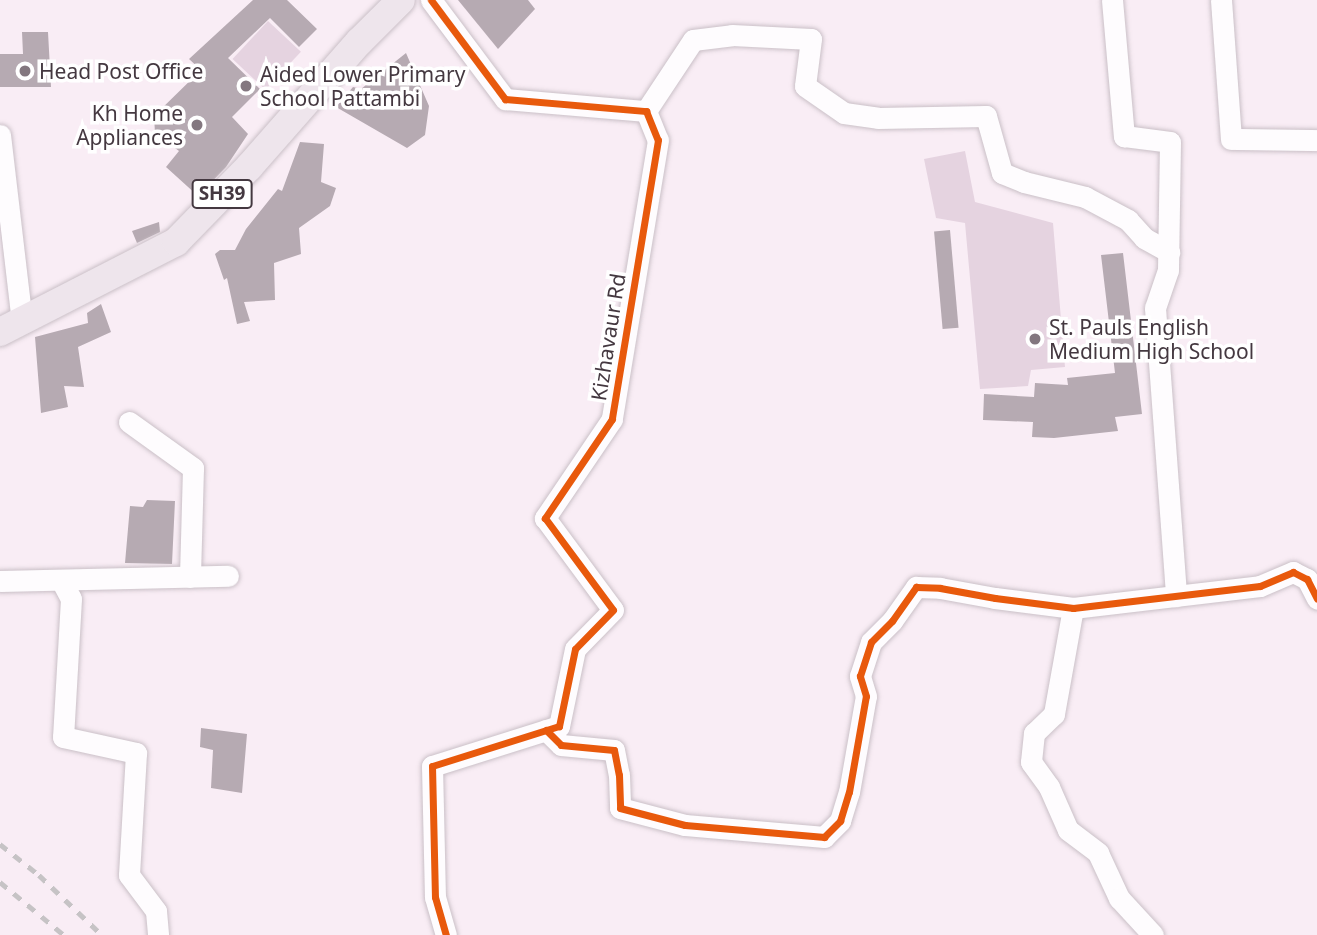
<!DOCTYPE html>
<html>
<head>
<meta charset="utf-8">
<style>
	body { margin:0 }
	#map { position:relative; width:1317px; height:935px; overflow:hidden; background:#f9edf5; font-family:"Noto Sans",sans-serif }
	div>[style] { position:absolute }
	.green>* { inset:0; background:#e5d3e0; transform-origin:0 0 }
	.building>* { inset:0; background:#b6aab2; transform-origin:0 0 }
	.roads { filter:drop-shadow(0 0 2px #cac0c7) drop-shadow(0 0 2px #cac0c7) }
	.minor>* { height:21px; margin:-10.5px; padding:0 10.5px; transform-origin:10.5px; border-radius:10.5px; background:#fefcfe }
	.major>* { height:28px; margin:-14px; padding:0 14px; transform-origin:14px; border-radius:14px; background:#eee5ec }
	.rail>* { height:4.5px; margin-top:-2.25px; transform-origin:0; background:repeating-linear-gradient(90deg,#c6c3c5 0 9px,transparent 0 18px) }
	.cycleway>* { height:7px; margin:-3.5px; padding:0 3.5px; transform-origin:3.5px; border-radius:3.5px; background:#e8590c }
	.dots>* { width:19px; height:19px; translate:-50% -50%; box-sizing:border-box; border:4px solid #fff; border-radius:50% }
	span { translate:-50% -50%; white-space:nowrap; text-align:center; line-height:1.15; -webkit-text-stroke:7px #fff; paint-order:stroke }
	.shield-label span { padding:2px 5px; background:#fff; border:2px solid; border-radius:5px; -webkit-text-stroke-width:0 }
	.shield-label { font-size:19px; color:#443840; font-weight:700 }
	.poi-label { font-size:21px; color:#443840 }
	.left { translate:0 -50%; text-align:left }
	.right { translate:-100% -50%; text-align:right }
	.street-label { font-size:21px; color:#443840 }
</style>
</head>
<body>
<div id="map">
	<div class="green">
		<div style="left:268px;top:21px;width:45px;height:52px;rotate:43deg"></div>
		<div style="clip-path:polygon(965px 151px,975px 202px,1053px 223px,1065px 367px,1031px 370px,1028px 386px,980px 389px,965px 223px,936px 218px,924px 159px)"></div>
	</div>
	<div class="building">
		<div style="clip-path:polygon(253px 0,287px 0,317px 29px,299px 47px,270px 18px,228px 58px,260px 89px,232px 117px,248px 134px,226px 167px,198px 196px,166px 167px,179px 151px,155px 133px,154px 116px,201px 70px,189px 59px)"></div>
		<div style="clip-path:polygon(458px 0,528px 0,535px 9px,498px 49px)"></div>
		<div style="clip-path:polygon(22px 32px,48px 32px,51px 87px,0 87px,0 54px,23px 54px)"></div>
		<div style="clip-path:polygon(406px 53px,429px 106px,425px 135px,407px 148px,336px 107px,353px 87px,361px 89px)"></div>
		<div style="clip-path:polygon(300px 142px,324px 144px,321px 182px,336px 188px,330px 206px,299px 228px,301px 254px,274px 263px,275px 300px,244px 302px,250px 321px,237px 324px,227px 278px,224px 280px,215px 254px,220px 250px,235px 250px,246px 229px,278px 189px,282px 191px)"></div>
		<div style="clip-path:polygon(159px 222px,160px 232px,137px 243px,132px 231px)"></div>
		<div style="left:950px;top:230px;width:98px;height:16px;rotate:85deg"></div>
		<div style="clip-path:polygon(1123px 253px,1142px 414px,1115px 417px,1118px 431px,1054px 438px,1032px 437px,1033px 422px,983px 420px,984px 394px,1034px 397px,1035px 383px,1068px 385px,1067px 378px,1115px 373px,1101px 255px)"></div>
		<div style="clip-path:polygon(101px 304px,111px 332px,78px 347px,84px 387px,64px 386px,68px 407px,41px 413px,35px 337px,88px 323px,87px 313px)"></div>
		<div style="clip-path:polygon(147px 500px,175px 501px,172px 564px,125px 563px,130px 506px,143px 507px)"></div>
		<div style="clip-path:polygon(201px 728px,247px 734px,242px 793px,211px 788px,213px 750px,200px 747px)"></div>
	</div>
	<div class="roads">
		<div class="minor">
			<div style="left:431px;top:0;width:124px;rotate:53.2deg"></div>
			<div style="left:505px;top:99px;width:142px;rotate:4.9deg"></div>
			<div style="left:646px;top:111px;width:31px;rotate:68deg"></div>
			<div style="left:658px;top:140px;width:283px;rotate:99.4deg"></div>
			<div style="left:612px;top:419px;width:120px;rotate:124.1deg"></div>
			<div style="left:545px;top:518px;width:114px;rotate:53.5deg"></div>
			<div style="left:613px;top:610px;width:54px;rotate:134.3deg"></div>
			<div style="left:575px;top:649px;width:79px;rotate:101.7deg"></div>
			<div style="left:559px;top:726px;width:133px;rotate:162.5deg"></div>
			<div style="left:432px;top:766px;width:131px;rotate:88.7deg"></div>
			<div style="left:435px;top:897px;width:40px;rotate:74deg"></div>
			<div style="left:1112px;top:0;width:137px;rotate:85deg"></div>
			<div style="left:1124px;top:136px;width:46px;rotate:7.4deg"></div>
			<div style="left:1170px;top:142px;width:128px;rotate:90.9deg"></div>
			<div style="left:1168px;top:270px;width:40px;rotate:108.9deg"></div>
			<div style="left:1155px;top:308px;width:289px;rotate:85.8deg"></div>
			<div style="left:1221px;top:0;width:139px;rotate:85.9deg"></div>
			<div style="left:1231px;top:139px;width:86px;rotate:0.7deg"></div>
			<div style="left:646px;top:111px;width:85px;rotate:-56.5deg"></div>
			<div style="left:693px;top:40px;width:39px;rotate:-7deg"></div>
			<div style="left:732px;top:35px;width:79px;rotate:2.9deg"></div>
			<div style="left:811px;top:39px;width:47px;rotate:97.3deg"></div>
			<div style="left:805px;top:86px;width:47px;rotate:34.7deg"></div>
			<div style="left:844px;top:113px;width:34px;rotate:8deg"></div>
			<div style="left:878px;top:118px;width:108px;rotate:-1.1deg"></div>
			<div style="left:986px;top:116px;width:59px;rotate:74.3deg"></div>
			<div style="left:1002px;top:173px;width:24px;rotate:22deg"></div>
			<div style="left:1024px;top:182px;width:63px;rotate:13.8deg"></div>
			<div style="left:1085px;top:197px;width:49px;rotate:28.1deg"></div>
			<div style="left:1128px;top:220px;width:24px;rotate:48deg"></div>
			<div style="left:1144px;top:238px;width:29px;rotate:29deg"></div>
			<div style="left:0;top:135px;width:188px;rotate:83.3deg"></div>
			<div style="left:129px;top:422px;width:79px;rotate:35.7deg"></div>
			<div style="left:193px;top:468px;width:109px;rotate:91.6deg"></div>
			<div style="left:61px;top:580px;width:21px;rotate:62deg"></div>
			<div style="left:71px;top:599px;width:138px;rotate:93.3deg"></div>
			<div style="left:63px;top:737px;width:75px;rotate:12.4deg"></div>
			<div style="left:136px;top:753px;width:122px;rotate:93.3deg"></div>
			<div style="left:129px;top:875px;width:45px;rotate:53.1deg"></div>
			<div style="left:156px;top:911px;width:24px;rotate:85deg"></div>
			<div style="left:0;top:581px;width:228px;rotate:-1.3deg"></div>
			<div style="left:1073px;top:608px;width:108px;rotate:100.2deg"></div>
			<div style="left:1054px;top:714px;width:28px;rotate:136deg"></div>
			<div style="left:1034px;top:733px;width:29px;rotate:96deg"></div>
			<div style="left:1031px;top:762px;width:31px;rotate:54deg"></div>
			<div style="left:1049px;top:787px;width:47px;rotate:66.2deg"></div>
			<div style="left:1068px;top:830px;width:38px;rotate:37deg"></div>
			<div style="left:1098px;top:853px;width:50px;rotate:65deg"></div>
			<div style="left:1119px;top:898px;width:50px;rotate:47.4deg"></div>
			<div style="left:546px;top:730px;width:21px;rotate:45deg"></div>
			<div style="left:561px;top:745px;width:53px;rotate:5.4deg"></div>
			<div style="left:614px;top:750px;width:25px;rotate:79deg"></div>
			<div style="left:619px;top:775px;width:33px;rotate:88deg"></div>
			<div style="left:620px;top:808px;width:67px;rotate:14.7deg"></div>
			<div style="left:685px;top:825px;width:140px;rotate:4.9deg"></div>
			<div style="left:824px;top:837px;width:23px;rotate:-45deg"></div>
			<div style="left:840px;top:821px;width:30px;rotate:-73deg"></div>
			<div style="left:849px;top:792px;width:97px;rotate:-80deg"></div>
			<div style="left:866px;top:696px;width:21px;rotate:-107deg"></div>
			<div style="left:860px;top:676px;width:36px;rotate:-72deg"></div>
			<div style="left:871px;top:642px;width:30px;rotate:-45deg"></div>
			<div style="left:892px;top:621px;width:42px;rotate:-54.8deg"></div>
			<div style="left:916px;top:587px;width:24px;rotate:2deg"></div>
			<div style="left:940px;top:588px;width:56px;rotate:10.3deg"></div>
			<div style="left:995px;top:598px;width:79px;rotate:7.3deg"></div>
			<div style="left:1073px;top:608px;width:188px;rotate:-6.7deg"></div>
			<div style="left:1260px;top:586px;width:36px;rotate:-23deg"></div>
			<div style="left:1293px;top:572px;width:16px;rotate:27deg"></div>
			<div style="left:1307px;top:579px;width:22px;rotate:63deg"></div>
		</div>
		<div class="major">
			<div style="left:0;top:332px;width:198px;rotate:-27.1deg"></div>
			<div style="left:176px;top:242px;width:105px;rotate:-45.8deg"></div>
			<div style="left:249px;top:167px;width:167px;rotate:-48.7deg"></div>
			<div style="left:359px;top:42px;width:59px;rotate:-45deg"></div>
		</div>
	</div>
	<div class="rail">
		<div style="left:0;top:844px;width:50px;rotate:38.5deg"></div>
		<div style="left:39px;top:875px;width:87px;rotate:43.6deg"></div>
		<div style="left:0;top:882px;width:83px;rotate:39.6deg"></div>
	</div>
	<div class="cycleway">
		<div style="left:431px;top:0;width:124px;rotate:53.2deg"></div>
		<div style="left:505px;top:99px;width:142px;rotate:4.9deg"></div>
		<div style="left:646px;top:111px;width:31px;rotate:68deg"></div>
		<div style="left:658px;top:140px;width:283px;rotate:99.4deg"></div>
		<div style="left:612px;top:419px;width:120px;rotate:124.1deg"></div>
		<div style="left:545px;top:518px;width:114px;rotate:53.5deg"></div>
		<div style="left:613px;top:610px;width:54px;rotate:134.3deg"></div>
		<div style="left:575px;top:649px;width:79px;rotate:101.7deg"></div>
		<div style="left:559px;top:726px;width:133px;rotate:162.5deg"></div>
		<div style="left:432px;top:766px;width:131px;rotate:88.7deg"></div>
		<div style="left:435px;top:897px;width:40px;rotate:74deg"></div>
		<div style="left:546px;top:730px;width:21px;rotate:45deg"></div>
		<div style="left:561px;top:745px;width:53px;rotate:5.4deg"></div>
		<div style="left:614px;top:750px;width:25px;rotate:79deg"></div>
		<div style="left:619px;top:775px;width:33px;rotate:88deg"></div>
		<div style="left:620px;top:808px;width:67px;rotate:14.7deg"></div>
		<div style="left:685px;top:825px;width:140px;rotate:4.9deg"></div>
		<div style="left:824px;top:837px;width:23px;rotate:-45deg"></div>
		<div style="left:840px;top:821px;width:30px;rotate:-73deg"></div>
		<div style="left:849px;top:792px;width:97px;rotate:-80deg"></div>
		<div style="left:866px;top:696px;width:21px;rotate:-107deg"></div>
		<div style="left:860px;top:676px;width:36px;rotate:-72deg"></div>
		<div style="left:871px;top:642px;width:30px;rotate:-45deg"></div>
		<div style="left:892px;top:621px;width:42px;rotate:-54.8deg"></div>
		<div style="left:916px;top:587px;width:24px;rotate:2deg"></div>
		<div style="left:940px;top:588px;width:56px;rotate:10.3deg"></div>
		<div style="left:995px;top:598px;width:79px;rotate:7.3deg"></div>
		<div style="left:1073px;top:608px;width:188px;rotate:-6.7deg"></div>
		<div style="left:1260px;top:586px;width:36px;rotate:-23deg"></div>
		<div style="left:1293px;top:572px;width:16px;rotate:27deg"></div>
		<div style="left:1307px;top:579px;width:22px;rotate:63deg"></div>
	</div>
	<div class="dots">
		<div style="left:25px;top:71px;background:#83777f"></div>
		<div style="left:246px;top:86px;background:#83777f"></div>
		<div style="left:197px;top:125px;background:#83777f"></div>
		<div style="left:1035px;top:339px;background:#83777f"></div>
	</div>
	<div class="shield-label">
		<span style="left:222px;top:194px">SH39</span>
	</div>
	<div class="poi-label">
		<span class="left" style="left:39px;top:71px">Head Post Office</span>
		<span class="left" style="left:260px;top:86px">Aided Lower Primary<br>School Pattambi</span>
		<span class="right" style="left:183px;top:125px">Kh Home<br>Appliances</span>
		<span class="left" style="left:1049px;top:339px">St. Pauls English<br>Medium High School</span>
	</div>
	<div class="street-label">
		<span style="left:608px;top:337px;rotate:-81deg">Kizhavaur Rd</span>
	</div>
</div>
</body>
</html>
